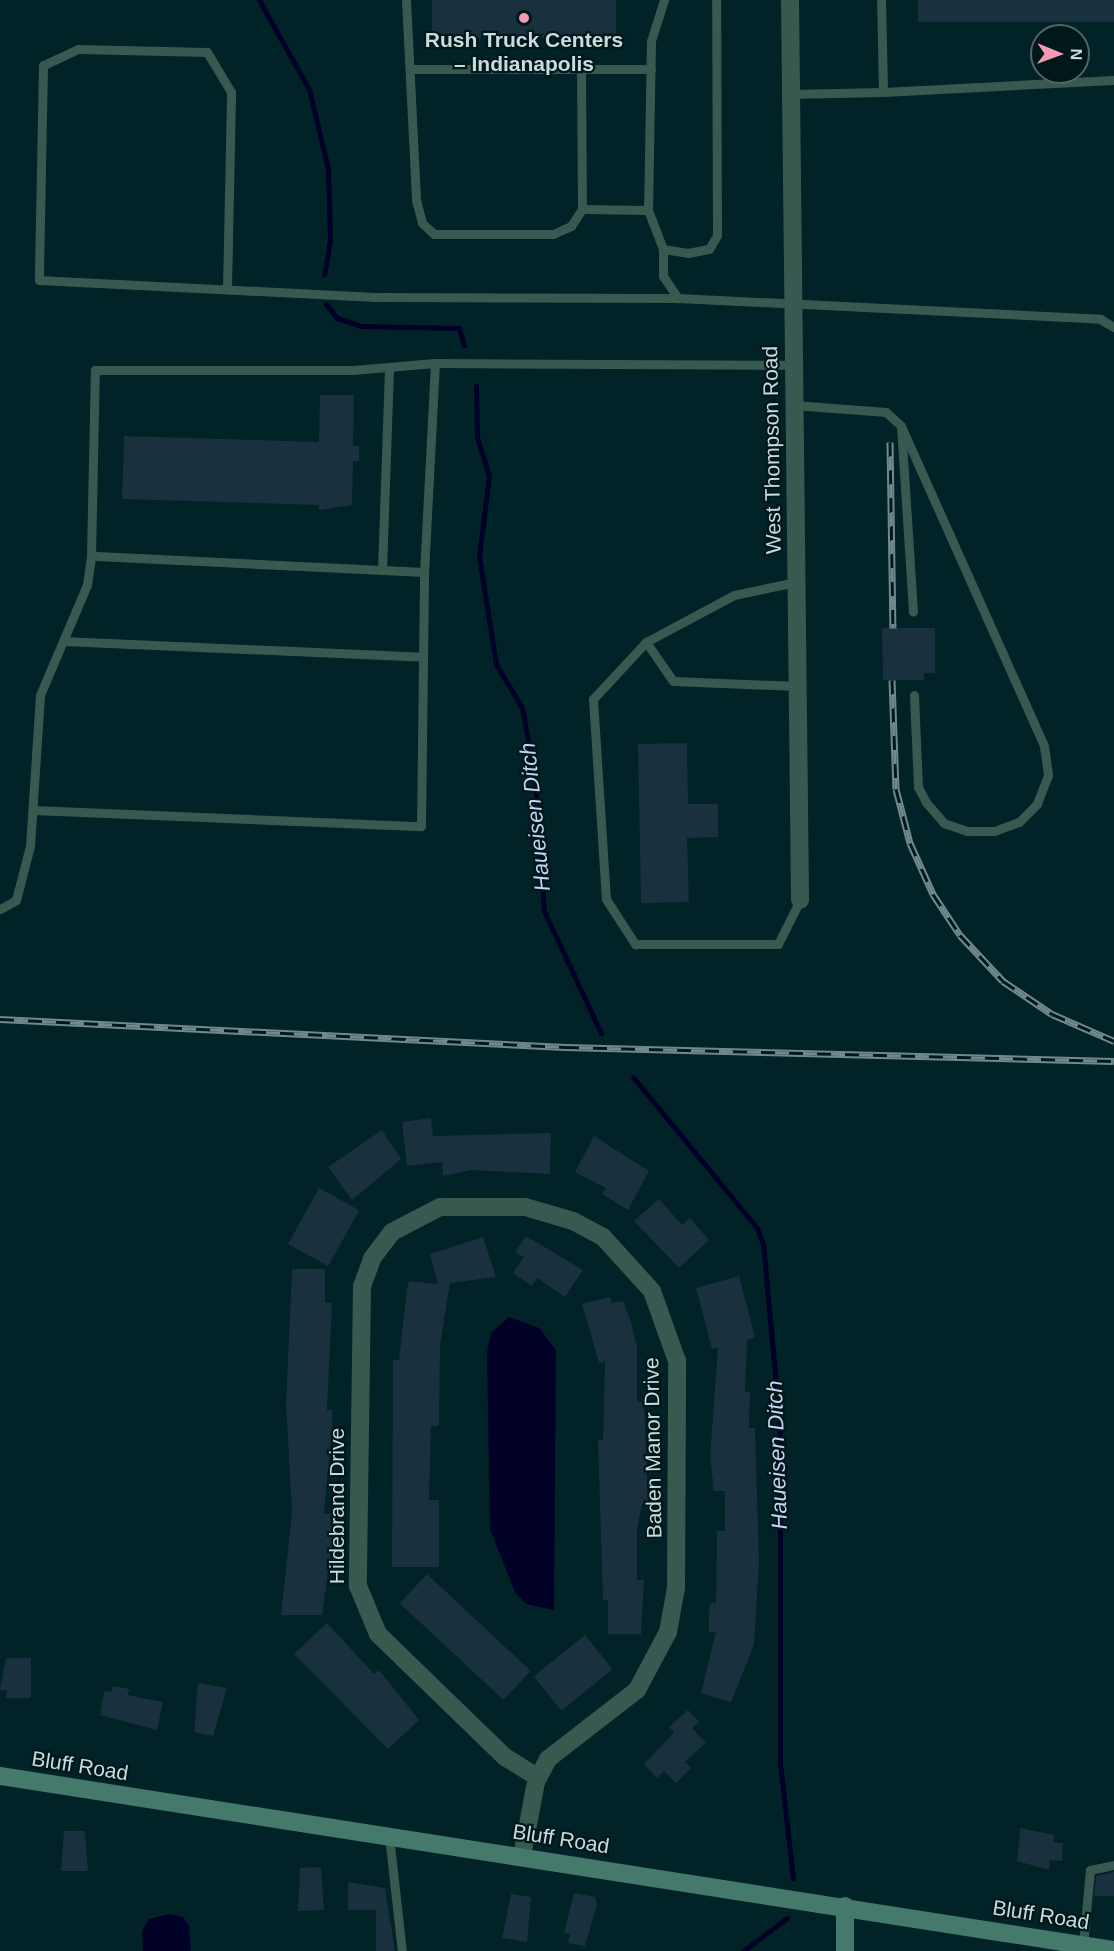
<!DOCTYPE html>
<html>
<head>
<meta charset="utf-8">
<style>
	body { margin:0 }
	#map { position:relative; width:1114px; height:1951px; overflow:hidden; background:#012226; font-family:Arial,sans-serif }
	div>[style] { position:absolute }
	.water>* { inset:0; background:#010026 }
	.stream>* { height:5px; margin:-2.5px; padding:0 2.5px; transform-origin:2.5px; border-radius:2.5px; background:#010026 }
	.building>* { inset:0; background:#19303e; transform-origin:0 0 }
	.lane>* { height:9px; margin:-4.5px; padding:0 4.5px; transform-origin:4.5px; border-radius:4.5px; background:#385850 }
	.street>* { height:18px; margin:-9px; padding:0 9px; transform-origin:9px; border-radius:9px; background:#385850 }
	.secondary>* { height:18px; margin:-9px; padding:0 9px; transform-origin:9px; border-radius:9px; background:#44796c }
	.rail>* { height:7px; margin-top:-3.5px; transform-origin:0; background:repeating-linear-gradient(90deg,#01181b 0 14px,#71898c 0 28px); box-sizing:border-box; border-block:2px solid #71898c }
	.dots>* { width:16px; height:16px; translate:-50% -50%; box-sizing:border-box; border:3px solid #01181b; border-radius:50% }
	span { translate:-50% -50%; white-space:nowrap; text-align:center; line-height:1.15; -webkit-text-stroke:4.5px #01181b; paint-order:stroke }
	.poi-label { font-size:21px; color:#c9dbdd; font-weight:700 }
	.street-label { font-size:21px; color:#c9dbdd }
	.water-label { font-size:22px; color:#c7d4f5; font-style:italic }
	.north { position:absolute; left:1030px; top:24px; width:60px; height:60px; box-sizing:border-box; background:#01181b; border:2px solid #516669; border-radius:50%; rotate:91deg; font-size:16px; font-weight:700; line-height:24px; text-align:center; color:#c9dbdd }
	.north::after { content:''; display:block; margin:auto; width:21px; height:27px; background:#f19ab4; clip-path:polygon(50% 0,100% 100%,50% 72%,0 100%) }
</style>
</head>
<body>
<div id="map">
	<div class="water">
		<div style="clip-path:polygon(509px 1317px,539px 1328px,556px 1350px,554px 1610px,526px 1604px,515px 1592px,490px 1529px,487px 1353px,491px 1333px)"></div>
		<div style="clip-path:polygon(169px 1914px,183px 1917px,189px 1926px,191px 1951px,143px 1951px,142px 1931px,149px 1919px)"></div>
	</div>
	<div class="stream">
		<div style="left:259px;top:0;width:102px;rotate:60.7deg"></div>
		<div style="left:309px;top:89px;width:82px;rotate:76.6deg"></div>
		<div style="left:328px;top:169px;width:70px;rotate:88.4deg"></div>
		<div style="left:330px;top:239px;width:36px;rotate:99deg"></div>
		<div style="left:326px;top:304px;width:18px;rotate:52deg"></div>
		<div style="left:337px;top:318px;width:26px;rotate:18deg"></div>
		<div style="left:362px;top:326px;width:97px;rotate:1.2deg"></div>
		<div style="left:459px;top:328px;width:18px;rotate:74deg"></div>
		<div style="left:476px;top:386px;width:51px;rotate:88.9deg"></div>
		<div style="left:477px;top:437px;width:41px;rotate:72.9deg"></div>
		<div style="left:489px;top:476px;width:81px;rotate:97.1deg"></div>
		<div style="left:479px;top:556px;width:109px;rotate:81.1deg"></div>
		<div style="left:496px;top:664px;width:51px;rotate:59.4deg"></div>
		<div style="left:522px;top:708px;width:70px;rotate:79.3deg"></div>
		<div style="left:535px;top:777px;width:134px;rotate:86.2deg"></div>
		<div style="left:544px;top:911px;width:135px;rotate:65deg"></div>
		<div style="left:633px;top:1077px;width:195px;rotate:50.6deg"></div>
		<div style="left:757px;top:1228px;width:17px;rotate:69deg"></div>
		<div style="left:763px;top:1244px;width:184px;rotate:84.7deg"></div>
		<div style="left:780px;top:1427px;width:336px;rotate:90deg"></div>
		<div style="left:780px;top:1763px;width:116px;rotate:83.6deg"></div>
		<div style="left:743px;top:1951px;width:55px;rotate:-36.9deg"></div>
	</div>
	<div class="building">
		<div style="left:432px;top:0;width:184px;height:38px"></div>
		<div style="left:918px;top:0;width:196px;height:22px"></div>
		<div style="clip-path:polygon(320px 395px,354px 395px,353px 446px,359px 446px,359px 461px,353px 461px,352px 505px,319px 510px,319px 505px,122px 499px,124px 436px,319px 442px)"></div>
		<div style="clip-path:polygon(882px 628px,935px 628px,935px 673px,924px 673px,924px 680px,883px 680px)"></div>
		<div style="clip-path:polygon(687px 743px,688px 804px,718px 804px,718px 837px,687px 838px,689px 902px,641px 903px,638px 744px)"></div>
		<div style="clip-path:polygon(431px 1118px,433px 1136px,551px 1133px,550px 1174px,472px 1170px,443px 1176px,442px 1162px,407px 1166px,402px 1122px)"></div>
		<div style="clip-path:polygon(382px 1130px,401px 1159px,352px 1200px,328px 1167px)"></div>
		<div style="clip-path:polygon(594px 1136px,649px 1171px,628px 1210px,602px 1194px,606px 1188px,575px 1172px)"></div>
		<div style="left:319px;top:1188px;width:46px;height:64px;rotate:29deg"></div>
		<div style="clip-path:polygon(659px 1199px,682px 1225px,690px 1218px,709px 1240px,679px 1268px,634px 1221px)"></div>
		<div style="clip-path:polygon(526px 1236px,583px 1270px,565px 1297px,537px 1278px,532px 1286px,513px 1273px,524px 1257px,515px 1252px)"></div>
		<div style="clip-path:polygon(483px 1237px,496px 1277px,450px 1283px,440px 1345px,439px 1426px,431px 1426px,429px 1500px,439px 1500px,439px 1567px,392px 1567px,393px 1360px,399px 1360px,407px 1289px,409px 1281px,438px 1284px,430px 1254px)"></div>
		<div style="clip-path:polygon(292px 1269px,325px 1269px,325px 1303px,332px 1303px,327px 1410px,332px 1410px,332px 1427px,324px 1514px,332px 1514px,332px 1544px,322px 1615px,281px 1615px,292px 1513px,286px 1404px)"></div>
		<div style="clip-path:polygon(739px 1276px,755px 1337px,747px 1340px,745px 1392px,750px 1392px,749px 1428px,755px 1428px,759px 1561px,754px 1645px,731px 1702px,701px 1693px,716px 1632px,709px 1632px,709px 1616px,710px 1603px,716px 1603px,717px 1531px,725px 1531px,725px 1491px,714px 1491px,710px 1457px,718px 1347px,712px 1349px,696px 1288px)"></div>
		<div style="clip-path:polygon(610px 1297px,612px 1303px,623px 1301px,631px 1322px,637px 1348px,637px 1402px,644px 1402px,648px 1504px,642px 1504px,637px 1529px,637px 1580px,644px 1580px,641px 1634px,608px 1634px,608px 1600px,603px 1600px,598px 1440px,603px 1440px,605px 1362px,599px 1363px,582px 1304px)"></div>
		<div style="left:427px;top:1574px;width:142px;height:40px;rotate:43deg"></div>
		<div style="clip-path:polygon(327px 1623px,374px 1674px,379px 1670px,419px 1720px,388px 1749px,294px 1654px)"></div>
		<div style="left:585px;top:1635px;width:44px;height:66px;rotate:51deg"></div>
		<div style="clip-path:polygon(6px 1658px,31px 1658px,31px 1698px,6px 1698px,7px 1690px,0 1690px)"></div>
		<div style="clip-path:polygon(198px 1683px,227px 1688px,213px 1736px,194px 1732px)"></div>
		<div style="clip-path:polygon(113px 1686px,129px 1689px,128px 1695px,163px 1702px,157px 1730px,100px 1715px,104px 1691px,112px 1692px)"></div>
		<div style="clip-path:polygon(688px 1710px,699px 1722px,692px 1728px,706px 1743px,685px 1762px,691px 1768px,676px 1783px,664px 1771px,657px 1778px,644px 1764px,674px 1733px,669px 1727px)"></div>
		<div style="clip-path:polygon(1020px 1828px,1054px 1835px,1053px 1842px,1063px 1843px,1062px 1861px,1050px 1860px,1049px 1870px,1017px 1861px)"></div>
		<div style="clip-path:polygon(64px 1831px,85px 1831px,88px 1871px,61px 1871px)"></div>
		<div style="clip-path:polygon(321px 1867px,324px 1910px,298px 1911px,300px 1868px)"></div>
		<div style="clip-path:polygon(1114px 1872px,1114px 1896px,1094px 1896px,1096px 1876px)"></div>
		<div style="clip-path:polygon(348px 1882px,385px 1888px,395px 1951px,376px 1951px,376px 1910px,348px 1910px)"></div>
		<div style="clip-path:polygon(574px 1893px,595px 1897px,597px 1904px,585px 1946px,568px 1943px,570px 1934px,564px 1933px)"></div>
		<div style="clip-path:polygon(511px 1894px,531px 1897px,527px 1942px,502px 1938px)"></div>
	</div>
	<div class="lane">
		<div style="left:406px;top:0;width:200px;rotate:87.1deg"></div>
		<div style="left:416px;top:200px;width:24px;rotate:75deg"></div>
		<div style="left:422px;top:223px;width:16px;rotate:43deg"></div>
		<div style="left:434px;top:234px;width:119px"></div>
		<div style="left:553px;top:234px;width:20px;rotate:-24deg"></div>
		<div style="left:571px;top:226px;width:20px;rotate:-57deg"></div>
		<div style="left:582px;top:209px;width:66px;rotate:0.9deg"></div>
		<div style="left:664px;top:0;width:43px;rotate:107.6deg"></div>
		<div style="left:651px;top:41px;width:169px;rotate:91deg"></div>
		<div style="left:648px;top:210px;width:42px;rotate:69deg"></div>
		<div style="left:663px;top:249px;width:25px;rotate:9deg"></div>
		<div style="left:688px;top:253px;width:21px;rotate:-11deg"></div>
		<div style="left:709px;top:249px;width:16px;rotate:-60deg"></div>
		<div style="left:717px;top:235px;width:235px;rotate:-90.2deg"></div>
		<div style="left:410px;top:69px;width:241px"></div>
		<div style="left:581px;top:69px;width:140px;rotate:89.6deg"></div>
		<div style="left:883px;top:92px;width:231px;rotate:-3deg"></div>
		<div style="left:790px;top:94px;width:93px;rotate:-1.2deg"></div>
		<div style="left:883px;top:92px;width:92px;rotate:-91.2deg"></div>
		<div style="left:663px;top:249px;width:27px;rotate:90deg"></div>
		<div style="left:663px;top:276px;width:27px;rotate:56deg"></div>
		<div style="left:678px;top:298px;width:423px;rotate:2.8deg"></div>
		<div style="left:1100px;top:319px;width:16px;rotate:30deg"></div>
		<div style="left:227px;top:288px;width:196px;rotate:-88.8deg"></div>
		<div style="left:231px;top:92px;width:47px;rotate:-121deg"></div>
		<div style="left:207px;top:52px;width:129px;rotate:-178.7deg"></div>
		<div style="left:78px;top:49px;width:38px;rotate:155deg"></div>
		<div style="left:43px;top:65px;width:215px;rotate:91.1deg"></div>
		<div style="left:39px;top:280px;width:341px;rotate:2.9deg"></div>
		<div style="left:380px;top:297px;width:298px;rotate:0.2deg"></div>
		<div style="left:435px;top:363px;width:209px;rotate:93deg"></div>
		<div style="left:424px;top:572px;width:333px;rotate:-177.2deg"></div>
		<div style="left:91px;top:556px;width:186px;rotate:-88.8deg"></div>
		<div style="left:95px;top:370px;width:258px"></div>
		<div style="left:353px;top:370px;width:82px;rotate:-4.9deg"></div>
		<div style="left:435px;top:363px;width:358px;rotate:0.3deg"></div>
		<div style="left:794px;top:405px;width:92px;rotate:4.4deg"></div>
		<div style="left:886px;top:412px;width:21px;rotate:43deg"></div>
		<div style="left:901px;top:426px;width:186px;rotate:86.3deg"></div>
		<div style="left:901px;top:426px;width:350px;rotate:65.9deg"></div>
		<div style="left:1044px;top:746px;width:29px;rotate:82deg"></div>
		<div style="left:1048px;top:775px;width:31px;rotate:111deg"></div>
		<div style="left:1037px;top:804px;width:25px;rotate:135deg"></div>
		<div style="left:1019px;top:822px;width:27px;rotate:160deg"></div>
		<div style="left:994px;top:831px;width:27px;rotate:180deg"></div>
		<div style="left:967px;top:831px;width:24px;rotate:-161deg"></div>
		<div style="left:944px;top:823px;width:28px;rotate:-131deg"></div>
		<div style="left:926px;top:802px;width:17px;rotate:-118deg"></div>
		<div style="left:918px;top:787px;width:92px;rotate:-92.5deg"></div>
		<div style="left:382px;top:570px;width:203px;rotate:-88deg"></div>
		<div style="left:796px;top:582px;width:63px;rotate:168.2deg"></div>
		<div style="left:734px;top:595px;width:100px;rotate:151.9deg"></div>
		<div style="left:646px;top:642px;width:78px;rotate:132.9deg"></div>
		<div style="left:593px;top:699px;width:200px;rotate:86.3deg"></div>
		<div style="left:606px;top:899px;width:54px;rotate:57.2deg"></div>
		<div style="left:635px;top:944px;width:143px"></div>
		<div style="left:778px;top:944px;width:49px;rotate:-63.4deg"></div>
		<div style="left:63px;top:641px;width:360px;rotate:2.5deg"></div>
		<div style="left:646px;top:642px;width:47px;rotate:55.3deg"></div>
		<div style="left:673px;top:681px;width:125px;rotate:2.3deg"></div>
		<div style="left:33px;top:810px;width:388px;rotate:2.4deg"></div>
		<div style="left:421px;top:826px;width:254px;rotate:-89.3deg"></div>
		<div style="left:0;top:909px;width:18px;rotate:-29deg"></div>
		<div style="left:16px;top:900px;width:56px;rotate:-75.5deg"></div>
		<div style="left:30px;top:846px;width:151px;rotate:-86.2deg"></div>
		<div style="left:40px;top:695px;width:120px;rotate:-66.9deg"></div>
		<div style="left:87px;top:585px;width:29px;rotate:-82deg"></div>
		<div style="left:389px;top:1836px;width:116px;rotate:83.6deg"></div>
		<div style="left:1083px;top:1945px;width:75px;rotate:-84.7deg"></div>
		<div style="left:1090px;top:1870px;width:25px;rotate:-12deg"></div>
	</div>
	<div class="street">
		<div style="left:790px;top:0;width:900px;rotate:89.36deg"></div>
		<div style="left:522px;top:1856px;width:75px;rotate:-79.3deg"></div>
		<div style="left:536px;top:1782px;width:4px;rotate:-63deg"></div>
		<div style="left:538px;top:1778px;width:21px;rotate:-62deg"></div>
		<div style="left:548px;top:1759px;width:113px;rotate:-37.8deg"></div>
		<div style="left:637px;top:1690px;width:66px;rotate:-61.9deg"></div>
		<div style="left:668px;top:1632px;width:45px;rotate:-79.7deg"></div>
		<div style="left:676px;top:1588px;width:227px;rotate:-89.7deg"></div>
		<div style="left:677px;top:1361px;width:74px;rotate:-109.7deg"></div>
		<div style="left:652px;top:1291px;width:73px;rotate:-132.2deg"></div>
		<div style="left:603px;top:1237px;width:34px;rotate:-152deg"></div>
		<div style="left:573px;top:1221px;width:50px;rotate:-163.7deg"></div>
		<div style="left:525px;top:1207px;width:85px;rotate:180deg"></div>
		<div style="left:440px;top:1207px;width:54px;rotate:152.5deg"></div>
		<div style="left:392px;top:1232px;width:34px;rotate:127deg"></div>
		<div style="left:372px;top:1259px;width:29px;rotate:110deg"></div>
		<div style="left:362px;top:1286px;width:300px;rotate:90.8deg"></div>
		<div style="left:358px;top:1586px;width:52px;rotate:67.4deg"></div>
		<div style="left:378px;top:1634px;width:177px;rotate:44.1deg"></div>
		<div style="left:505px;top:1757px;width:39px;rotate:32deg"></div>
	</div>
	<div class="secondary">
		<div style="left:0;top:1776px;width:1128px;rotate:8.88deg"></div>
		<div style="left:845px;top:1906px;width:45px;rotate:90deg"></div>
	</div>
	<div class="rail">
		<div style="left:890px;top:442px;width:186px;rotate:89.1deg"></div>
		<div style="left:892px;top:680px;width:109px;rotate:87.9deg"></div>
		<div style="left:896px;top:789px;width:56px;rotate:75.5deg"></div>
		<div style="left:910px;top:843px;width:56px;rotate:65.7deg"></div>
		<div style="left:933px;top:894px;width:49px;rotate:56.6deg"></div>
		<div style="left:960px;top:935px;width:63px;rotate:46.9deg"></div>
		<div style="left:1003px;top:981px;width:59px;rotate:34deg"></div>
		<div style="left:1052px;top:1014px;width:68px;rotate:23.5deg"></div>
		<div style="left:0;top:1019px;width:566px;rotate:2.84deg"></div>
		<div style="left:565px;top:1047px;width:549px;rotate:1.46deg"></div>
	</div>
	<div class="dots">
		<div style="left:524px;top:18px;background:#f19ab4"></div>
	</div>
	<div class="poi-label">
		<span style="left:524px;top:52px">Rush Truck Centers<br>– Indianapolis</span>
	</div>
	<div class="street-label">
		<span style="left:772px;top:450px;rotate:-91deg">West Thompson Road</span>
		<span style="left:653px;top:1448px;rotate:-91deg">Baden Manor Drive</span>
		<span style="left:337px;top:1506px;rotate:-90deg">Hildebrand Drive</span>
		<span style="left:80px;top:1766px;rotate:9deg">Bluff Road</span>
		<span style="left:561px;top:1839px;rotate:9deg">Bluff Road</span>
		<span style="left:1041px;top:1915px;rotate:9deg">Bluff Road</span>
	</div>
	<div class="water-label">
		<span style="left:535px;top:817px;rotate:-96deg">Haueisen Ditch</span>
		<span style="left:777px;top:1455px;rotate:-92deg">Haueisen Ditch</span>
	</div>
	<div class="north">N</div>
</div>
</body>
</html>
